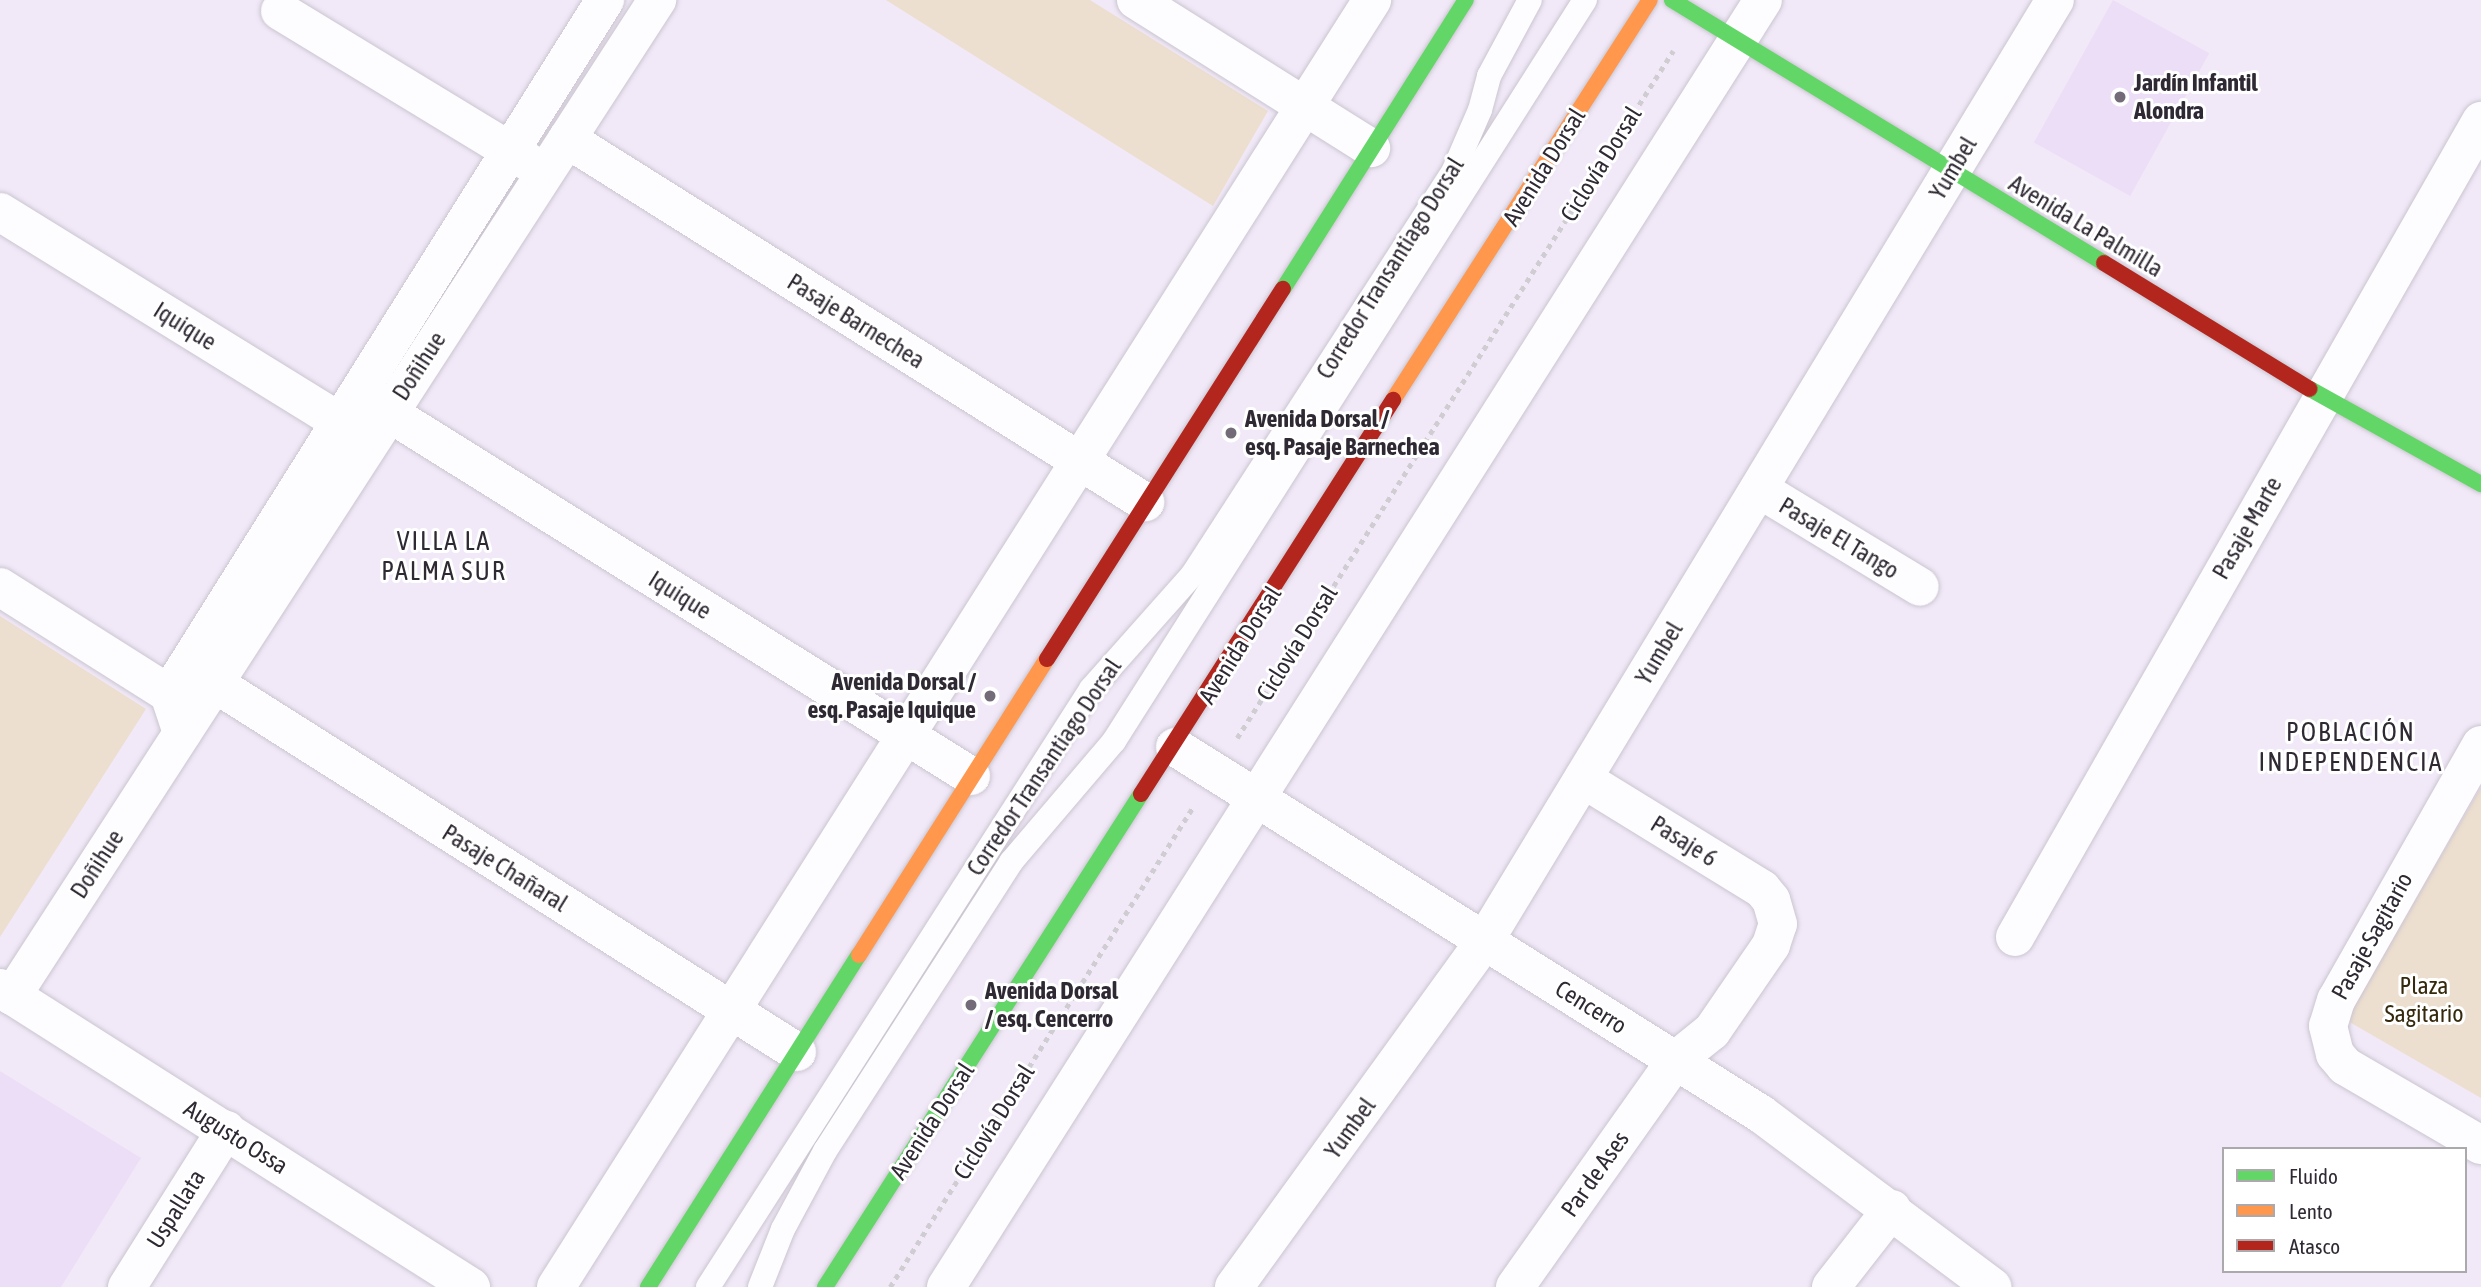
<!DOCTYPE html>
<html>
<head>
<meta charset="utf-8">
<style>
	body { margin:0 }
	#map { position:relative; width:2481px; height:1287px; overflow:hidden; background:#f1e9f8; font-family:"Asap Condensed",sans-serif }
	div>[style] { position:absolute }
	.built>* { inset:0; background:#ecdef7; transform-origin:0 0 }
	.green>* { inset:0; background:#eddfcf }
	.path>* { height:4.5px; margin-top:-2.25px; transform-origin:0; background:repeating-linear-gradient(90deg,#d0cdd2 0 5px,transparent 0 10px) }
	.roads { filter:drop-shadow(0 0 2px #cbc5d0) drop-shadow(0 0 2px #cbc5d0) }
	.lane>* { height:24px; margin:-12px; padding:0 12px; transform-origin:12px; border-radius:12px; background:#fdfcfe }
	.street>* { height:38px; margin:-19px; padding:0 19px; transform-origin:19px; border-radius:19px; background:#fdfcfe }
	.fast>* { height:16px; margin:-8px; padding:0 8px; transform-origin:8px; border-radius:8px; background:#63d668 }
	.slow>* { height:16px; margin:-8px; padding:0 8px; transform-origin:8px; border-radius:8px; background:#ff974d }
	.jam>* { height:16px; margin:-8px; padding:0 8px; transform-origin:8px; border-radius:8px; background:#b3261e }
	.dots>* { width:19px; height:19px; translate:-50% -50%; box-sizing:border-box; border:4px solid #fff; border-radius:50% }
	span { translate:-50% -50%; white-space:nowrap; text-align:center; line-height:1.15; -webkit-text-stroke:6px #fff; paint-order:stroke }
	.poi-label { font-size:24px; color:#2f2933; font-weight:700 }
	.left { translate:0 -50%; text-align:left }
	.right { translate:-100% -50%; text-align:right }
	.street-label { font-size:24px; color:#2f2933 }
	.park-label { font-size:24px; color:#35290d }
	.neighbourhood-label { font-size:26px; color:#2f2933; letter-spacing:2px }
	.legend { position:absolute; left:2222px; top:1147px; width:245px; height:126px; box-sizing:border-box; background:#fff; border:2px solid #aca9ad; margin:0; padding:9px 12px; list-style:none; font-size:21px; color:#2f2933 }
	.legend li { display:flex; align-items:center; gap:14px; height:35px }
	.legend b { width:35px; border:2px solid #aca9ad }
</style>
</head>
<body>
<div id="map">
	<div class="built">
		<div style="left:2113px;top:0;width:110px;height:163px;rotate:29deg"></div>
		<div style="clip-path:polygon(0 1071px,141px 1158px,61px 1287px,0 1287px)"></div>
	</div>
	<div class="green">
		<div style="clip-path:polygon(886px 0,1090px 0,1268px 111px,1213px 206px)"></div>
		<div style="clip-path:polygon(0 616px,146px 709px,0 937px)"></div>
		<div style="clip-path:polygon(2481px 787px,2481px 1098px,2346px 1020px)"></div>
	</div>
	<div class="path">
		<div style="left:1237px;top:738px;width:814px;rotate:-57.6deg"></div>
		<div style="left:890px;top:1287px;width:568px;rotate:-57.74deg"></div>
	</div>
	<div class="roads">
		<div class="lane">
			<div style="left:708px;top:1287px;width:710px;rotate:-57.36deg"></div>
			<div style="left:1091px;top:689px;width:154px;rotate:-48.4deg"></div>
			<div style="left:1193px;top:574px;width:481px;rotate:-57.1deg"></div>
			<div style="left:1454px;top:170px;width:65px;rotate:-66.6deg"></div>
			<div style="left:1480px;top:110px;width:35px;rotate:-75deg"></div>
			<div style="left:1489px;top:76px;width:86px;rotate:-61.7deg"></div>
			<div style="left:760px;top:1287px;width:62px;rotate:-68.4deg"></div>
			<div style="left:783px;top:1229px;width:89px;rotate:-61.7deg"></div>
			<div style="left:825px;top:1151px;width:344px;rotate:-57.2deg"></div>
			<div style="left:1011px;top:862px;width:159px;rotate:-49.6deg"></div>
			<div style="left:1114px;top:741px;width:878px;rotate:-57.56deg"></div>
		</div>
		<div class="street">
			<div style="left:1136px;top:0;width:278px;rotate:32.2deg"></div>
			<div style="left:280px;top:11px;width:295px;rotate:31.3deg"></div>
			<div style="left:567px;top:139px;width:683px;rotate:32.13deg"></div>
			<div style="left:0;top:212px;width:423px;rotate:31.7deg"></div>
			<div style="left:389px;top:413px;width:686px;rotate:31.95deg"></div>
			<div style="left:1759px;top:489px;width:188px;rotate:31.3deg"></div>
			<div style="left:0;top:587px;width:200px;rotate:32.3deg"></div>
			<div style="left:214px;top:683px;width:690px;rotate:32.33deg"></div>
			<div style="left:182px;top:733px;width:41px;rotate:-108.4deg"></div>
			<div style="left:169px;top:694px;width:820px;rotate:-57.86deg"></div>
			<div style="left:2481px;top:745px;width:293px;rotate:119.6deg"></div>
			<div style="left:2336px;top:1000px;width:27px;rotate:107deg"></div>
			<div style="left:2328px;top:1026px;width:29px;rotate:76deg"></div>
			<div style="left:2335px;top:1054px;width:16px;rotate:50deg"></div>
			<div style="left:2345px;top:1066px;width:157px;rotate:30.2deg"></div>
			<div style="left:1175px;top:747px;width:691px;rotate:32.06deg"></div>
			<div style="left:1761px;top:1114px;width:289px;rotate:36.8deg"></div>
			<div style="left:2015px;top:937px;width:940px;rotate:-60.27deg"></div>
			<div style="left:0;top:988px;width:558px;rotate:32.41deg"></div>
			<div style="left:12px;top:996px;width:1187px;rotate:-57.07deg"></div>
			<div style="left:127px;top:1287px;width:186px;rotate:-57.8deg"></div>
			<div style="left:556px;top:1287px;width:1524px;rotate:-57.62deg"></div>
			<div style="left:946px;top:1287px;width:1524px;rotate:-57.59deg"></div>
			<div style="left:1234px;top:1287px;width:428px;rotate:-54.1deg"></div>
			<div style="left:1485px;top:940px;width:1099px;rotate:-58.77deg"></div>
			<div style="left:1515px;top:1287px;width:278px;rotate:-54.7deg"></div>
			<div style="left:1676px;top:1060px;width:46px;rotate:-38.9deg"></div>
			<div style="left:1712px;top:1031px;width:104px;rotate:-55.5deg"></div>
			<div style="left:1771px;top:945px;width:22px;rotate:-72deg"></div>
			<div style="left:1778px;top:924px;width:25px;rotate:-106deg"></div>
			<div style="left:1771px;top:900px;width:14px;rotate:-129deg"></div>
			<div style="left:1762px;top:889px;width:210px;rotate:-148.4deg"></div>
			<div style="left:1831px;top:1287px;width:99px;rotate:-52deg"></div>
		</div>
		<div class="fast">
			<div style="left:1672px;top:0;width:506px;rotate:31.33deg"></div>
			<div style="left:1283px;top:289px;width:342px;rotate:-57.7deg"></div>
			<div style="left:2310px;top:389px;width:196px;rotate:29.1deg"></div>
			<div style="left:648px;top:1287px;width:393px;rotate:-57.6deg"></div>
			<div style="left:825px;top:1287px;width:586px;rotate:-57.34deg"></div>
		</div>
		<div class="slow">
			<div style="left:1393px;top:400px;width:475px;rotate:-57.3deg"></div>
			<div style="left:859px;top:955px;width:351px;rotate:-57.6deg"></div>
		</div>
		<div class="jam">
			<div style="left:2104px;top:263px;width:241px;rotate:31.5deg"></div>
			<div style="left:1047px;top:659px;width:439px;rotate:-57.5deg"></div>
			<div style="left:1141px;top:794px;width:468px;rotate:-57.4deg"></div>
		</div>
	</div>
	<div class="dots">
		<div style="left:2120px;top:97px;background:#736c78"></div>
		<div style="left:1231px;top:433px;background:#736c78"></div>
		<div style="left:990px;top:696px;background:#736c78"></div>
		<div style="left:971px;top:1005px;background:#736c78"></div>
	</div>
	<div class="poi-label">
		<span class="left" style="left:2134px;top:97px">Jardín Infantil<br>Alondra</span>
		<span class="left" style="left:1245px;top:433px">Avenida Dorsal /<br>esq. Pasaje Barnechea</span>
		<span class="right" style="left:976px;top:696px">Avenida Dorsal /<br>esq. Pasaje Iquique</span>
		<span class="left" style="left:985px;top:1005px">Avenida Dorsal<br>/ esq. Cencerro</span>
	</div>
	<div class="street-label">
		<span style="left:1601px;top:164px;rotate:-58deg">Ciclovía Dorsal</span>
		<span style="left:1544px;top:167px;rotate:-58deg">Avenida Dorsal</span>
		<span style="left:1953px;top:168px;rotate:-59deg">Yumbel</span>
		<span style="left:2086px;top:226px;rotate:31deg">Avenida La Palmilla</span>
		<span style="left:1390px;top:268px;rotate:-58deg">Corredor Transantiago Dorsal</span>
		<span style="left:856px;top:321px;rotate:32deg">Pasaje Barnechea</span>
		<span style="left:185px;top:326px;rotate:32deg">Iquique</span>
		<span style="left:419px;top:366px;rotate:-57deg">Doñihue</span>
		<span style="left:2247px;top:528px;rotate:-60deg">Pasaje Marte</span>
		<span style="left:1839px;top:538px;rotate:31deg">Pasaje El Tango</span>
		<span style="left:680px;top:595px;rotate:32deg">Iquique</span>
		<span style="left:1297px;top:643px;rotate:-58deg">Ciclovía Dorsal</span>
		<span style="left:1240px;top:645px;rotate:-58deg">Avenida Dorsal</span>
		<span style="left:1659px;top:653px;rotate:-59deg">Yumbel</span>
		<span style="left:1044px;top:767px;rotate:-56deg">Corredor Transantiago Dorsal</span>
		<span style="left:1684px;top:841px;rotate:32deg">Pasaje 6</span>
		<span style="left:97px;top:864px;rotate:-57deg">Doñihue</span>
		<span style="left:505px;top:868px;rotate:32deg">Pasaje Chañaral</span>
		<span style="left:2372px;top:936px;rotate:-61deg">Pasaje Sagitario</span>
		<span style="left:1591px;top:1007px;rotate:32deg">Cencerro</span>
		<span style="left:932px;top:1121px;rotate:-57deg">Avenida Dorsal</span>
		<span style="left:994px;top:1122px;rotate:-58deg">Ciclovía Dorsal</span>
		<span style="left:1350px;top:1128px;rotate:-54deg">Yumbel</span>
		<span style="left:236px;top:1137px;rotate:32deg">Augusto Ossa</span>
		<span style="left:1595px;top:1174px;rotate:-55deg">Par de Ases</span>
		<span style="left:176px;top:1209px;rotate:-58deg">Uspallata</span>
	</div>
	<div class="park-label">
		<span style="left:2424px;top:1000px">Plaza<br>Sagitario</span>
	</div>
	<div class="neighbourhood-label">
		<span style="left:444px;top:557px">VILLA LA<br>PALMA SUR</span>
		<span style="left:2351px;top:748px">POBLACIÓN<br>INDEPENDENCIA</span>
	</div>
	<ul class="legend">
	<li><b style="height:9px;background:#63d668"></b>Fluido</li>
	<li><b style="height:9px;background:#ff974d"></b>Lento</li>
	<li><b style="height:9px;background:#b3261e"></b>Atasco</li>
	</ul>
</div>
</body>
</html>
